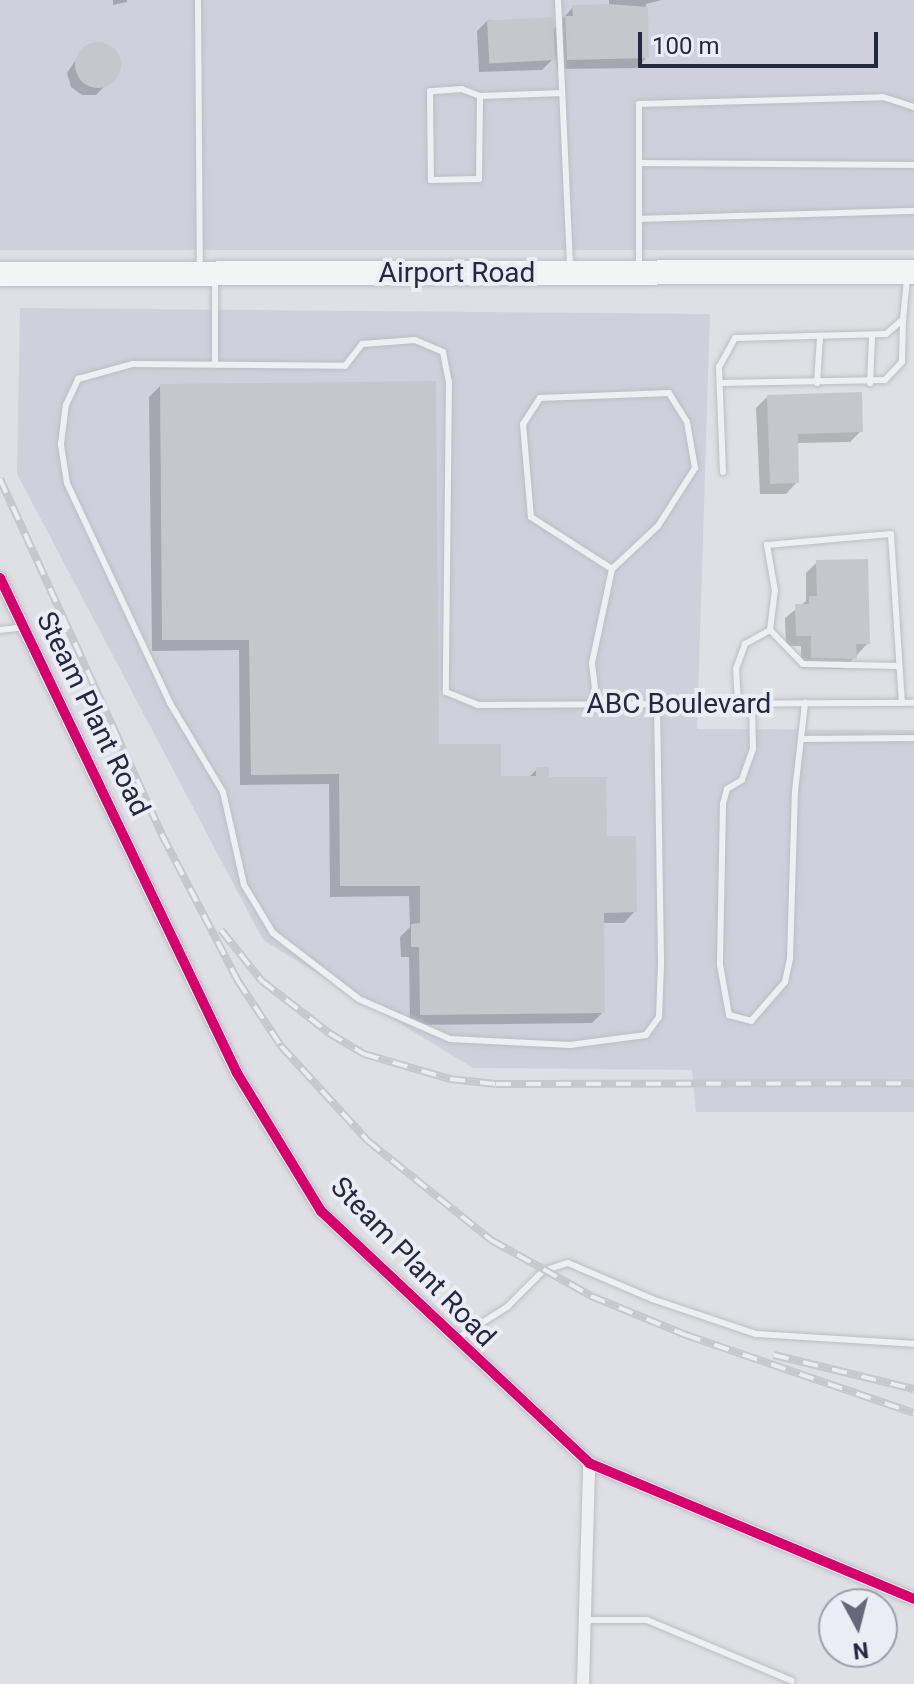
<!DOCTYPE html>
<html>
<head>
<meta charset="utf-8">
<style>
	body { margin:0 }
	#map { position:relative; width:914px; height:1684px; overflow:hidden; background:#dfe0e5; font-family:Roboto,sans-serif }
	div>[style] { position:absolute }
	.built>* { inset:0; background:#cfd0db; transform-origin:0 0 }
	.shadow>* { inset:0; background:#0003 }
	.building>* { inset:0; background:#c6c7cd; transform-origin:0 0 }
	.round { border-radius:50% }
	.roads { filter:drop-shadow(0 0 2px #bcbdc3) drop-shadow(0 0 2px #bcbdc3) }
	.lane>* { height:6px; margin:-3px; padding:0 3px; transform-origin:3px; border-radius:3px; background:#eeeff2 }
	.street>* { height:12px; margin:-6px; padding:0 6px; transform-origin:6px; border-radius:6px; background:#eeeff2 }
	.highway>* { height:24px; margin:-12px; padding:0 12px; transform-origin:12px; border-radius:12px; background:#f3f4f5 }
	.rail>* { height:8px; margin-top:-4px; transform-origin:0; background:repeating-linear-gradient(90deg,#ebedf5 0 15px,#c7c8cd 0 30px); box-sizing:border-box; border-block:2px solid #c7c8cd }
	.cycleway>* { height:10px; margin:-5px; padding:0 5px; transform-origin:5px; border-radius:5px; background:#d6006c }
	span { translate:-50% -50%; white-space:nowrap; text-align:center; line-height:1.15; -webkit-text-stroke:8px #ebedf5; paint-order:stroke }
	.street-label { font-size:28px; color:#25283f }
	.north { position:absolute; left:818px; top:1588px; width:80px; height:80px; box-sizing:border-box; background:#ebedf5; border:2px solid #9c9eac; border-radius:50%; rotate:173deg; font-size:22px; font-weight:700; line-height:32px; text-align:center; color:#25283f }
	.north::after { content:''; display:block; margin:auto; width:28px; height:36px; background:#666879; clip-path:polygon(50% 0,100% 100%,50% 72%,0 100%) }
	.scale { position:absolute; left:638px; top:32px; width:240px; height:36px; box-sizing:border-box; border:4px solid #25283f; border-top:0; padding-left:10px; font-size:24px; line-height:28px; white-space:nowrap; color:#25283f; -webkit-text-stroke:6px #ebedf5; paint-order:stroke }
</style>
</head>
<body>
<div id="map">
	<div class="built">
		<div style="left:0;top:0;width:914px;height:250px"></div>
		<div style="clip-path:polygon(20px 308px,710px 314px,697px 729px,914px 730px,914px 1112px,696px 1112px,692px 1070px,473px 1068px,263px 940px,17px 474px)"></div>
	</div>
	<div class="shadow">
		<div style="clip-path:polygon(113px 0,127px 0,127px 2px,113px 5px)"></div>
		<div style="clip-path:polygon(609px 0,662px 0,646px 4px,647px 57px,637px 68px,557px 69px,556px 56px,542px 70px,479px 72px,477px 31px,488px 20px,551px 32px,573px 7px,609px 6px)"></div>
		<div style="clip-path:polygon(104px 45px,115px 53px,118px 72px,96px 95px,82px 95px,71px 87px,67px 73px,82px 51px)"></div>
		<div style="clip-path:polygon(160px 386px,437px 746px,499px 778px,528px 778px,537px 769px,605px 838px,635px 911px,624px 923px,603px 923px,603px 1012px,592px 1023px,410px 1025px,409px 957px,401px 957px,400px 937px,410px 927px,409px 896px,330px 897px,329px 784px,240px 785px,239px 650px,152px 651px,149px 397px)"></div>
		<div style="clip-path:polygon(767px 397px,861px 431px,850px 442px,796px 443px,797px 482px,786px 494px,760px 494px,756px 408px)"></div>
		<div style="clip-path:polygon(817px 562px,868px 643px,844px 669px,801px 668px,801px 646px,786px 646px,785px 618px,806px 601px,806px 573px)"></div>
	</div>
	<div class="building">
		<div style="clip-path:polygon(608px 4px,648px 7px,649px 58px,567px 60px,565px 16px,573px 16px,572px 5px)"></div>
		<div style="left:553px;top:17px;width:43px;height:66px;rotate:87deg"></div>
		<div class="round" style="left:75px;top:42px;width:46px;height:46px"></div>
		<div style="clip-path:polygon(436px 381px,439px 744px,501px 744px,501px 776px,536px 776px,536px 767px,549px 767px,549px 777px,606px 777px,607px 836px,636px 836px,637px 912px,604px 913px,605px 1013px,420px 1015px,419px 947px,411px 947px,411px 924px,420px 923px,420px 886px,340px 886px,339px 774px,251px 775px,249px 640px,162px 640px,160px 384px)"></div>
		<div style="clip-path:polygon(862px 392px,863px 432px,798px 434px,799px 483px,770px 484px,767px 395px)"></div>
		<div style="clip-path:polygon(868px 559px,870px 644px,856px 644px,857px 659px,811px 658px,811px 636px,796px 636px,795px 604px,809px 604px,809px 596px,817px 596px,816px 560px)"></div>
	</div>
	<div class="roads">
		<div class="lane">
			<div style="left:198px;top:0;width:268px;rotate:89.6deg"></div>
			<div style="left:558px;top:0;width:269px;rotate:87.4deg"></div>
			<div style="left:480px;top:96px;width:19px;rotate:-159deg"></div>
			<div style="left:462px;top:89px;width:32px;rotate:176deg"></div>
			<div style="left:430px;top:91px;width:89px;rotate:89.4deg"></div>
			<div style="left:431px;top:180px;width:48px;rotate:-1.2deg"></div>
			<div style="left:479px;top:179px;width:83px;rotate:-89.3deg"></div>
			<div style="left:480px;top:96px;width:82px;rotate:-2.1deg"></div>
			<div style="left:639px;top:163px;width:275px;rotate:0.4deg"></div>
			<div style="left:639px;top:219px;width:275px;rotate:-1.7deg"></div>
			<div style="left:639px;top:268px;width:164px;rotate:-90deg"></div>
			<div style="left:639px;top:104px;width:244px;rotate:-1.6deg"></div>
			<div style="left:883px;top:97px;width:33px;rotate:18deg"></div>
			<div style="left:215px;top:364px;width:84px;rotate:-90deg"></div>
			<div style="left:720px;top:383px;width:165px;rotate:-1deg"></div>
			<div style="left:885px;top:380px;width:25px;rotate:-47deg"></div>
			<div style="left:902px;top:362px;width:43px;rotate:-88.7deg"></div>
			<div style="left:817px;top:383px;width:47px;rotate:-86.3deg"></div>
			<div style="left:870px;top:383px;width:46px;rotate:-87.5deg"></div>
			<div style="left:723px;top:472px;width:105px;rotate:-92.2deg"></div>
			<div style="left:719px;top:367px;width:33px;rotate:-61deg"></div>
			<div style="left:735px;top:338px;width:151px;rotate:-1.5deg"></div>
			<div style="left:886px;top:334px;width:23px;rotate:-41deg"></div>
			<div style="left:903px;top:319px;width:40px;rotate:-84.3deg"></div>
			<div style="left:0;top:630px;width:24px;rotate:-7deg"></div>
			<div style="left:770px;top:630px;width:47px;rotate:45.9deg"></div>
			<div style="left:803px;top:664px;width:96px;rotate:1.2deg"></div>
			<div style="left:597px;top:705px;width:42px;rotate:-96.8deg"></div>
			<div style="left:592px;top:663px;width:96px;rotate:-78deg"></div>
			<div style="left:612px;top:569px;width:63px;rotate:-43.1deg"></div>
			<div style="left:658px;top:526px;width:69px;rotate:-57.5deg"></div>
			<div style="left:695px;top:468px;width:47px;rotate:-99.9deg"></div>
			<div style="left:687px;top:422px;width:34px;rotate:-122deg"></div>
			<div style="left:669px;top:393px;width:129px;rotate:177.8deg"></div>
			<div style="left:540px;top:398px;width:31px;rotate:123deg"></div>
			<div style="left:523px;top:424px;width:93px;rotate:85.1deg"></div>
			<div style="left:531px;top:517px;width:96px;rotate:32.7deg"></div>
			<div style="left:657px;top:705px;width:260px;rotate:89.1deg"></div>
			<div style="left:661px;top:965px;width:52px;rotate:92.2deg"></div>
			<div style="left:659px;top:1017px;width:22px;rotate:126deg"></div>
			<div style="left:646px;top:1035px;width:77px;rotate:172.5deg"></div>
			<div style="left:570px;top:1045px;width:120px;rotate:-177.1deg"></div>
			<div style="left:450px;top:1039px;width:99px;rotate:-156.3deg"></div>
			<div style="left:359px;top:999px;width:108px;rotate:-142.5deg"></div>
			<div style="left:273px;top:933px;width:56px;rotate:-121.1deg"></div>
			<div style="left:244px;top:885px;width:95px;rotate:-102.7deg"></div>
			<div style="left:223px;top:792px;width:104px;rotate:-120.8deg"></div>
			<div style="left:170px;top:703px;width:243px;rotate:-115.1deg"></div>
			<div style="left:67px;top:483px;width:39px;rotate:-99deg"></div>
			<div style="left:61px;top:444px;width:39px;rotate:-83deg"></div>
			<div style="left:66px;top:405px;width:29px;rotate:-65deg"></div>
			<div style="left:78px;top:379px;width:57px;rotate:-15.3deg"></div>
			<div style="left:133px;top:364px;width:212px;rotate:0.5deg"></div>
			<div style="left:345px;top:366px;width:28px;rotate:-52deg"></div>
			<div style="left:362px;top:344px;width:53px;rotate:-4.3deg"></div>
			<div style="left:415px;top:340px;width:30px;rotate:23deg"></div>
			<div style="left:443px;top:352px;width:31px;rotate:79deg"></div>
			<div style="left:449px;top:382px;width:310px;rotate:90.6deg"></div>
			<div style="left:446px;top:692px;width:35px;rotate:22deg"></div>
			<div style="left:478px;top:705px;width:436px;rotate:-0.3deg"></div>
			<div style="left:738px;top:705px;width:36px;rotate:-93deg"></div>
			<div style="left:736px;top:669px;width:27px;rotate:-70deg"></div>
			<div style="left:745px;top:644px;width:29px;rotate:-29deg"></div>
			<div style="left:770px;top:630px;width:39px;rotate:-83deg"></div>
			<div style="left:775px;top:591px;width:47px;rotate:-99.9deg"></div>
			<div style="left:767px;top:545px;width:124px;rotate:-5.1deg"></div>
			<div style="left:891px;top:534px;width:169px;rotate:86.3deg"></div>
			<div style="left:752px;top:705px;width:44px;rotate:88.7deg"></div>
			<div style="left:753px;top:749px;width:33px;rotate:110deg"></div>
			<div style="left:742px;top:780px;width:17px;rotate:149deg"></div>
			<div style="left:727px;top:789px;width:16px;rotate:105deg"></div>
			<div style="left:723px;top:804px;width:161px;rotate:91.1deg"></div>
			<div style="left:720px;top:965px;width:51px;rotate:79.8deg"></div>
			<div style="left:729px;top:1015px;width:23px;rotate:15deg"></div>
			<div style="left:751px;top:1021px;width:52px;rotate:-48.9deg"></div>
			<div style="left:785px;top:982px;width:25px;rotate:-78deg"></div>
			<div style="left:790px;top:958px;width:167px;rotate:-88.3deg"></div>
			<div style="left:795px;top:791px;width:89px;rotate:-83.5deg"></div>
			<div style="left:801px;top:739px;width:113px;rotate:-0.5deg"></div>
			<div style="left:458px;top:1338px;width:58px;rotate:-32.3deg"></div>
			<div style="left:507px;top:1307px;width:51px;rotate:-45deg"></div>
			<div style="left:543px;top:1271px;width:26px;rotate:-18deg"></div>
			<div style="left:568px;top:1263px;width:91px;rotate:23.2deg"></div>
			<div style="left:652px;top:1299px;width:110px;rotate:18.6deg"></div>
			<div style="left:756px;top:1334px;width:158px;rotate:3.6deg"></div>
			<div style="left:584px;top:1620px;width:63px"></div>
			<div style="left:647px;top:1620px;width:157px;rotate:22.8deg"></div>
		</div>
		<div class="street">
			<div style="left:0;top:578px;width:549px;rotate:64.42deg"></div>
			<div style="left:237px;top:1073px;width:162px;rotate:58.7deg"></div>
			<div style="left:321px;top:1211px;width:368px;rotate:43.2deg"></div>
			<div style="left:589px;top:1463px;width:352px;rotate:22.7deg"></div>
			<div style="left:583px;top:1684px;width:221px;rotate:-88.4deg"></div>
		</div>
		<div class="highway">
			<div style="left:0;top:274px;width:914px;rotate:-0.13deg"></div>
		</div>
	</div>
	<div class="rail">
		<div style="left:0;top:479px;width:391px;rotate:65.5deg"></div>
		<div style="left:162px;top:835px;width:165px;rotate:62.5deg"></div>
		<div style="left:238px;top:981px;width:78px;rotate:56.5deg"></div>
		<div style="left:281px;top:1046px;width:129px;rotate:47.5deg"></div>
		<div style="left:368px;top:1141px;width:158px;rotate:38.8deg"></div>
		<div style="left:491px;top:1240px;width:115px;rotate:29.2deg"></div>
		<div style="left:591px;top:1296px;width:103px;rotate:22.3deg"></div>
		<div style="left:686px;top:1335px;width:241px;rotate:18.9deg"></div>
		<div style="left:221px;top:930px;width:65px;rotate:51.2deg"></div>
		<div style="left:262px;top:981px;width:85px;rotate:37.8deg"></div>
		<div style="left:329px;top:1033px;width:41px;rotate:31deg"></div>
		<div style="left:364px;top:1054px;width:90px;rotate:16.2deg"></div>
		<div style="left:450px;top:1079px;width:46px;rotate:6.2deg"></div>
		<div style="left:496px;top:1084px;width:418px;rotate:-0.1deg"></div>
		<div style="left:774px;top:1355px;width:144px;rotate:13.7deg"></div>
	</div>
	<div class="cycleway">
		<div style="left:0;top:578px;width:549px;rotate:64.42deg"></div>
		<div style="left:237px;top:1073px;width:162px;rotate:58.7deg"></div>
		<div style="left:321px;top:1211px;width:368px;rotate:43.2deg"></div>
		<div style="left:589px;top:1463px;width:352px;rotate:22.7deg"></div>
	</div>
	<div class="street-label">
		<span style="left:457px;top:273px">Airport Road</span>
		<span style="left:679px;top:704px">ABC Boulevard</span>
		<span style="left:93px;top:714px;rotate:64deg">Steam Plant Road</span>
		<span style="left:413px;top:1262px;rotate:46deg">Steam Plant Road</span>
	</div>
	<div class="north">N</div>
	<div class="scale">100 m</div>
</div>
</body>
</html>
